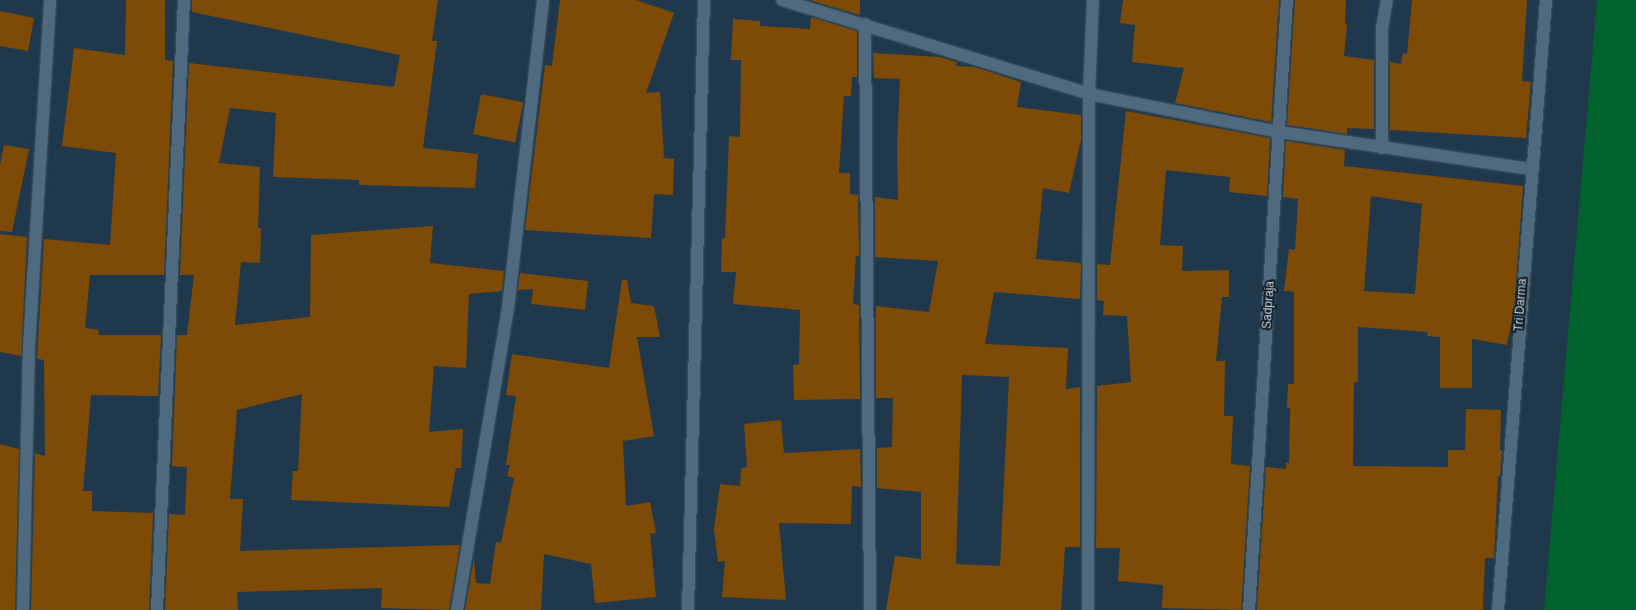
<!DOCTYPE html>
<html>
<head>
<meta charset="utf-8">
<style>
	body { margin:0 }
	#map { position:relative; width:1636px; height:610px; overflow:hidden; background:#20384c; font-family:Arial,sans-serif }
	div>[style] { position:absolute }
	.green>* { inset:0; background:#00632e }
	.building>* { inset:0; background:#7d4b06; transform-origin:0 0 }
	.roads { filter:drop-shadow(0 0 1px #3e5363) drop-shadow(0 0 1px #3e5363) }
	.street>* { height:12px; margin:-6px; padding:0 6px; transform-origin:6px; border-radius:6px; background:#4f697e }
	span { translate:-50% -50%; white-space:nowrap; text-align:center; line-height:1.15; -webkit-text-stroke:4px #141f27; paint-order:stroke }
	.street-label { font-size:12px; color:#cbd9e5 }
</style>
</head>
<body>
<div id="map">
	<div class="green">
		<div style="clip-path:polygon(1597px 0,1636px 0,1636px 610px,1544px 610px)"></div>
	</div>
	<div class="building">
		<div style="clip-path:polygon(126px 0,165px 0,165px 60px,173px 61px,164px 275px,90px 275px,85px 328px,99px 330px,98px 335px,161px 335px,158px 396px,91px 395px,83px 491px,92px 491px,92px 511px,153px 513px,149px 610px,31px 610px,35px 453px,45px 456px,44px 360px,37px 359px,44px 239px,110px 245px,116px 153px,62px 146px,74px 48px,125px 55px)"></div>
		<div style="clip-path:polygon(192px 0,438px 0,432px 41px,437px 41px,423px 148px,478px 154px,475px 188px,359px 185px,359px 180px,273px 177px,276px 113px,230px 108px,219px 163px,260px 167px,258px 228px,261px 228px,260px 263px,241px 262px,235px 325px,310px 317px,311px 235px,433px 226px,430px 263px,504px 271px,502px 291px,469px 294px,466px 368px,434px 366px,429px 432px,463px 429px,461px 468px,456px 468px,449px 507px,291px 500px,293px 471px,298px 471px,302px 394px,237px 410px,230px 499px,243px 499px,240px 551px,460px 545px,449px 610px,381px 608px,382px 588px,237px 592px,238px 610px,165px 610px,169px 514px,185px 515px,187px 467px,172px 466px,177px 335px,187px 335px,194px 275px,180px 275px,189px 63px,394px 87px,400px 55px,192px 12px)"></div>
		<div style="clip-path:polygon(560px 0,636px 0,674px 13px,646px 93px,660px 92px,664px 158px,674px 159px,673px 195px,654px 194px,651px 238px,525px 230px,545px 65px,552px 66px)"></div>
		<div style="clip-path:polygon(812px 0,860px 0,860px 15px,812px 1px)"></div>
		<div style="clip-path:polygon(1123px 0,1279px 0,1271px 122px,1175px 103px,1184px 68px,1132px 62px,1135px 25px,1120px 23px)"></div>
		<div style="clip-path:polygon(1295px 0,1346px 0,1345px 24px,1347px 24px,1344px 56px,1374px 60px,1374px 129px,1347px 128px,1347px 134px,1287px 125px)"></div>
		<div style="clip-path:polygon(1412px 0,1527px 0,1522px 81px,1531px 82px,1526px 138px,1390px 130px,1390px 62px,1401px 64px,1403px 53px,1407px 54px)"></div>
		<div style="clip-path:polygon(0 11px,34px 18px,28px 51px,0 46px)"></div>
		<div style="clip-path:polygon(811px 17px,857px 31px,857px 77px,852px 77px,851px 96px,844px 96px,839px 173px,850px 173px,850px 194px,858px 195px,859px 256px,856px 256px,853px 304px,859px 305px,860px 399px,794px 400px,793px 365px,799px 364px,800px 310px,733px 304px,736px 272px,721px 272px,722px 238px,725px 238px,729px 136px,740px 137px,741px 60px,731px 60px,733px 19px,760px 21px,760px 26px,810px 29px)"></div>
		<div style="clip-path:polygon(evenodd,873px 53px,939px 57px,957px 62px,956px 66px,974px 67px,1021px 82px,1017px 107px,1081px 115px,1081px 140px,1069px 193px,1043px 188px,1036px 259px,1081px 263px,1080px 299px,994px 292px,985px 344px,1068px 348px,1066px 389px,1080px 387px,1080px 547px,1065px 547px,1061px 610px,886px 610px,895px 556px,921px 559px,921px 492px,877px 488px,877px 448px,892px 447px,893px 398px,876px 398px,876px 306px,929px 312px,938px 261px,875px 257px,875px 197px,898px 200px,897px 147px,900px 79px,874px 78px,873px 53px,962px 375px,1009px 377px,1000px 566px,956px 564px,962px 375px)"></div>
		<div style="left:481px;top:94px;width:43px;height:41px;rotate:11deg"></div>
		<div style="clip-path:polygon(1126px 111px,1270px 138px,1267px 196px,1229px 192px,1230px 177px,1166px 170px,1160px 245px,1183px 246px,1182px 271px,1229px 270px,1229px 297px,1222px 297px,1216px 361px,1225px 361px,1224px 416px,1233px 416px,1231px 464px,1250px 466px,1241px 610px,1162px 608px,1163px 585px,1118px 581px,1120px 548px,1096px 548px,1097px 386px,1131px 382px,1127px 316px,1103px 315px,1104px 301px,1097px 300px,1097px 264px,1110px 265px)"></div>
		<div style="clip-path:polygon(evenodd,1286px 141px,1345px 150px,1344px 166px,1523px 186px,1514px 309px,1507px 345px,1472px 339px,1472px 388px,1440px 388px,1440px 337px,1427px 336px,1428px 332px,1358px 327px,1358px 382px,1354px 382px,1353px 466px,1448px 467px,1448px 450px,1465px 450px,1466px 409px,1501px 410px,1500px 450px,1502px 450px,1500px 476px,1498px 476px,1494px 558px,1485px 558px,1483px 610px,1257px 610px,1266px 467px,1286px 469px,1286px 463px,1289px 463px,1290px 408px,1287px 408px,1288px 384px,1294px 384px,1294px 292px,1284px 291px,1289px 249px,1295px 250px,1298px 199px,1283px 197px,1286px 141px,1371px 196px,1422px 204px,1415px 294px,1364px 291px,1371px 196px)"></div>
		<div style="clip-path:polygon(4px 145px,29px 149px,12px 232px,0 231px,0 165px)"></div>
		<div style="clip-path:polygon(0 234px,27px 237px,21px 356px,0 352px)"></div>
		<div style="clip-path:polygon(520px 273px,588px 281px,585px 310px,531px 304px,533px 289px,518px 290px)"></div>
		<div style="clip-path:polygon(622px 280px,627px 280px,631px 303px,654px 306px,660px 337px,637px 337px,654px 436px,623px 441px,626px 506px,650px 502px,656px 533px,650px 534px,656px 597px,595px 603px,591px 564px,544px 554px,541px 610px,465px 610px,474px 558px,476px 583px,490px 584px,496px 542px,501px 543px,514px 478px,507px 476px,510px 465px,506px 465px,516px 396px,506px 395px,512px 354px,609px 368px)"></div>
		<div style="clip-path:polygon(781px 420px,784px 453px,860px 449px,861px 487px,852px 486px,851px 524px,779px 523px,786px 600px,722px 597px,725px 561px,718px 562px,714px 529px,720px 484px,740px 486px,741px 468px,747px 467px,744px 424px)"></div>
		<div style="clip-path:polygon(0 444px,19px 449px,15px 610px,0 610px)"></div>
	</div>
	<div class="roads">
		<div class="street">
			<div style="left:782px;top:0;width:321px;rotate:17deg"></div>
			<div style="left:1089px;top:94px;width:195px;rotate:11.3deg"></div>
			<div style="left:1280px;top:132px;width:254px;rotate:8.4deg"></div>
			<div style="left:865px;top:24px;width:586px;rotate:89.51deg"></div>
			<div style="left:1382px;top:148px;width:120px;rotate:-90deg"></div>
			<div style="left:1382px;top:28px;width:28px;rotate:-80deg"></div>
			<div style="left:23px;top:610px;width:264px;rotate:-88.7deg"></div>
			<div style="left:29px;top:346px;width:347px;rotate:-86.5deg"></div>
			<div style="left:157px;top:610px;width:611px;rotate:-87.47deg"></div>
			<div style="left:457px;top:610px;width:306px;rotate:-80.4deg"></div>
			<div style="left:508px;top:308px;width:310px;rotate:-83.5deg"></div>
			<div style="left:688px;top:610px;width:610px;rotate:-88.5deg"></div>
			<div style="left:1088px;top:610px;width:516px;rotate:-89.89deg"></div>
			<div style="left:1089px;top:94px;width:94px;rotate:-87.6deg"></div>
			<div style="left:1249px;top:610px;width:611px;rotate:-86.44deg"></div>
			<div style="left:1498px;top:610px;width:612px;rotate:-85.5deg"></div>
		</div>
	</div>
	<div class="street-label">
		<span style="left:1269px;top:305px;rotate:-86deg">Sadpraja</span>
		<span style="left:1521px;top:305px;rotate:-86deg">Tri Darma</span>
	</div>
</div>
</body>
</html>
